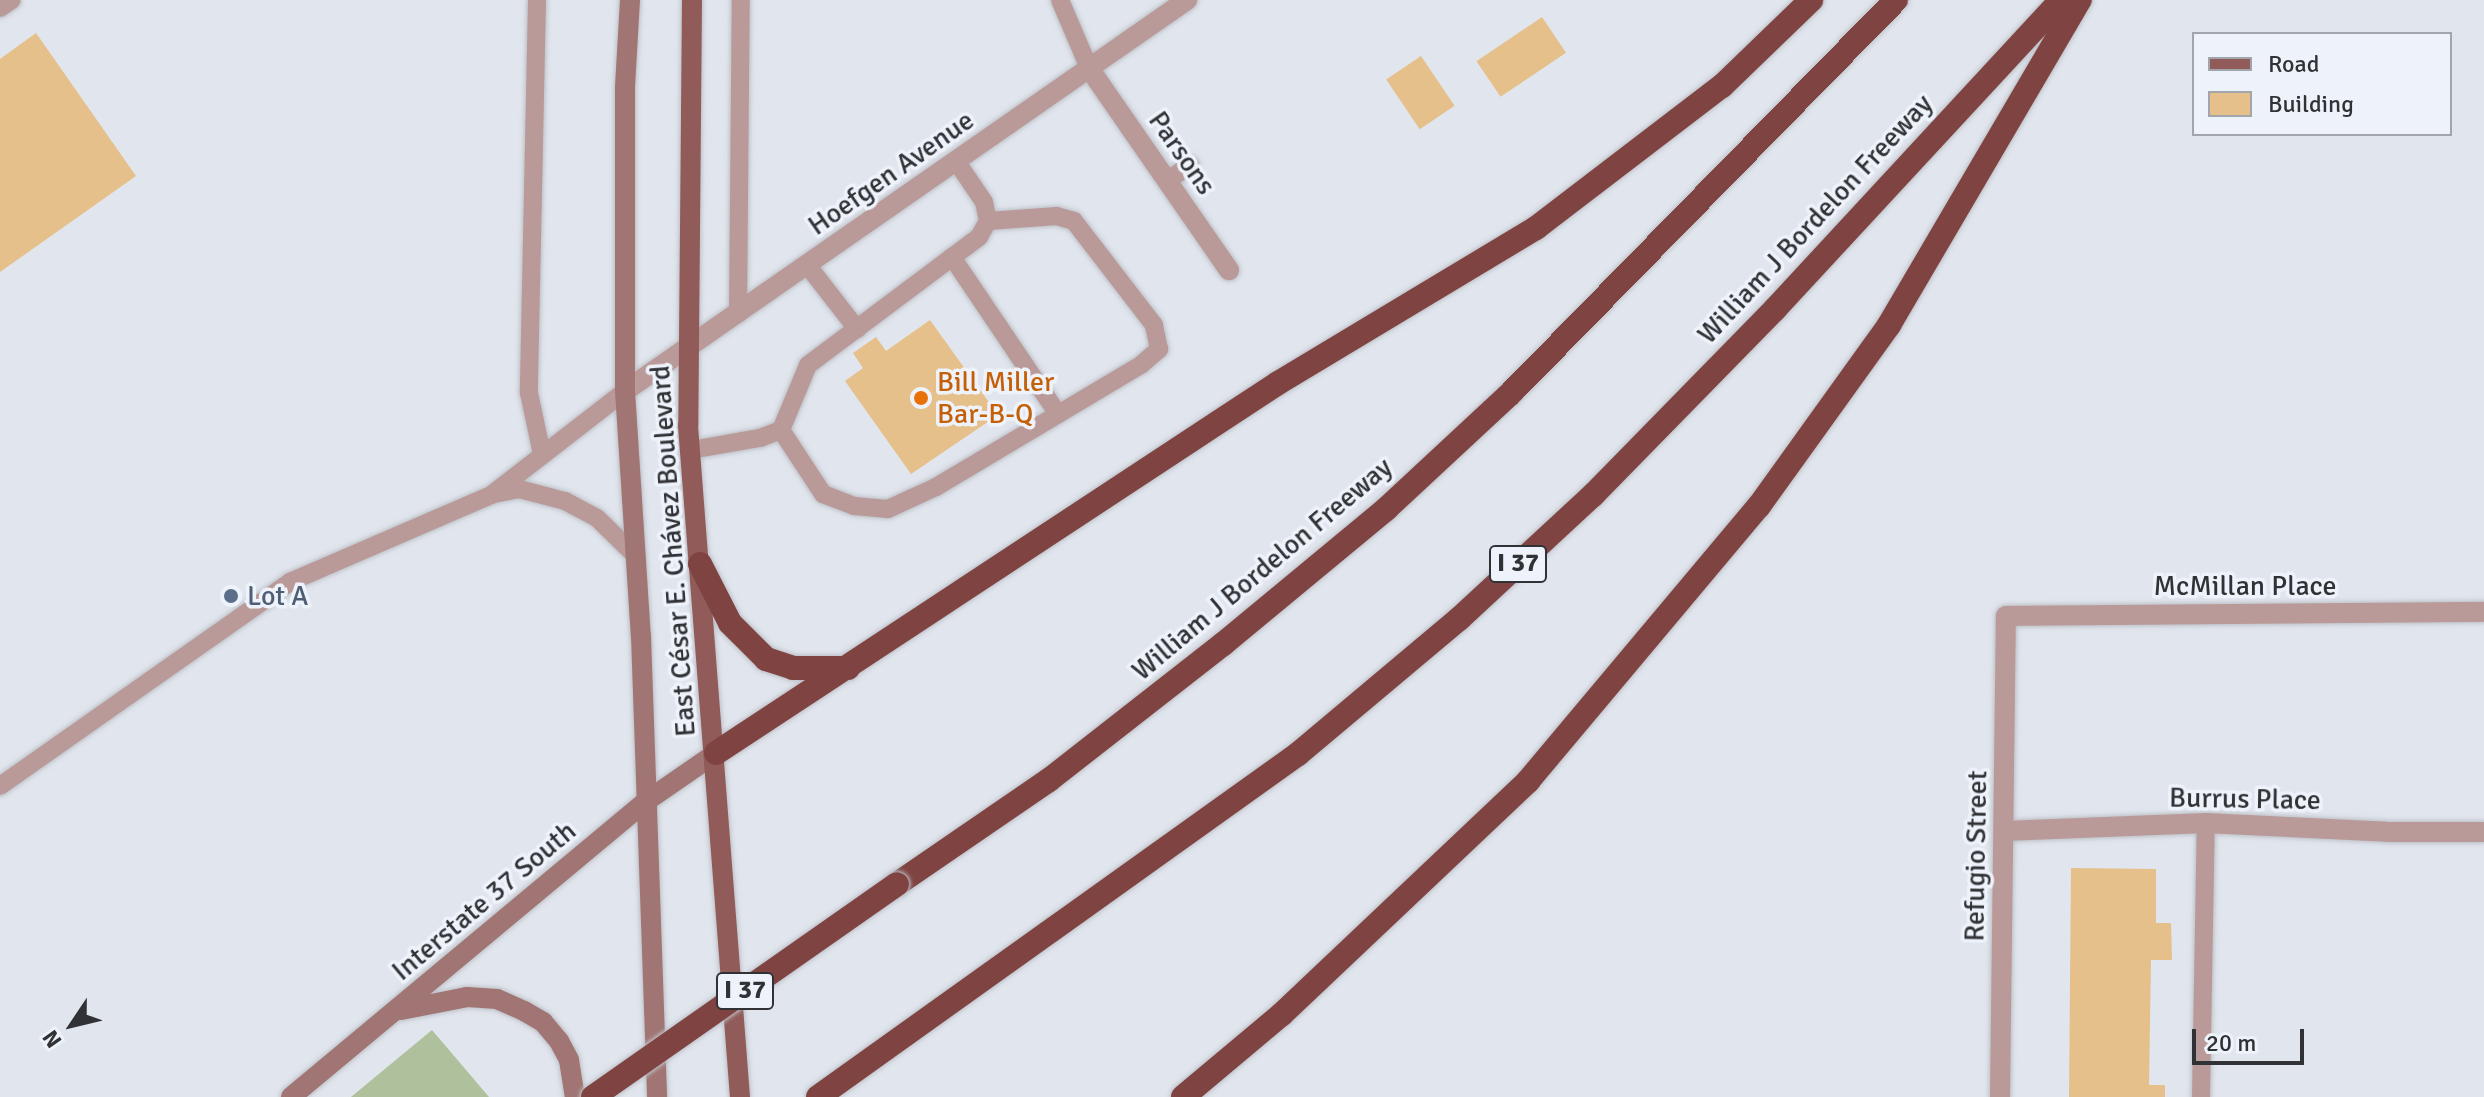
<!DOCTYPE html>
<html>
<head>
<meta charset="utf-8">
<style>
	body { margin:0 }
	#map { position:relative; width:2484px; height:1097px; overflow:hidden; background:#e1e5ed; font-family:Signika,sans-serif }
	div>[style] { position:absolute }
	.green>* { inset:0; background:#afc09c }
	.building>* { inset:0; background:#e5c08a; transform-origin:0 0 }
	.roads { filter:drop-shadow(0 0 2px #bec1c8) drop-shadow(0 0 2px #bec1c8) }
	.service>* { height:18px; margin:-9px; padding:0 9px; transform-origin:9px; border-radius:9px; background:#b99a98 }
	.minor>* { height:20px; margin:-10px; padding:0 10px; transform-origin:10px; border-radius:10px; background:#b99a98 }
	.secondary>* { height:20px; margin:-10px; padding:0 10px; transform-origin:10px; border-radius:10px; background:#a17573 }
	.primary>* { height:20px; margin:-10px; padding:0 10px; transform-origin:10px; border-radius:10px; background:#905b58 }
	.motorway>* { height:24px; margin:-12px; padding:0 12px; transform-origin:12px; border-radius:12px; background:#7f4442 }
	.bridges { filter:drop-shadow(0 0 2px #bec1c8) drop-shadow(0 0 2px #bec1c8) }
	.motorway-bridge>* { height:24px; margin:-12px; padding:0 12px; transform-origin:12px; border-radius:12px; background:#7f4442 }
	.dots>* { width:22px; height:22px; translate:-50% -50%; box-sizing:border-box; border:4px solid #eef3fb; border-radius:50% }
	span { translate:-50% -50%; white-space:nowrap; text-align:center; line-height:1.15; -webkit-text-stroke:7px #eef3fb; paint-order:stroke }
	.shield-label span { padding:2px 6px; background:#eef3fb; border:2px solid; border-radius:6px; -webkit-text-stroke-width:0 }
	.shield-label { font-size:26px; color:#303235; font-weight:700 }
	.street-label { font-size:28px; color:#303235 }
	.food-label { font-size:28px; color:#c56008 }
	.left { translate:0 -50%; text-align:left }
	.service-label { font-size:28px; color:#4e5e75 }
	.legend { position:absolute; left:2192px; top:32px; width:260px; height:104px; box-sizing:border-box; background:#eef3fb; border:2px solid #a2a6ac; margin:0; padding:10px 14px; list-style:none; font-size:24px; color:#303235 }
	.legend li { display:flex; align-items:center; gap:16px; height:40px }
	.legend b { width:40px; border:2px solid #a2a6ac }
	.north { position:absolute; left:32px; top:985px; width:80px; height:80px; -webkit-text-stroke:6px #eef3fb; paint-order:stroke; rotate:235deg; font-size:22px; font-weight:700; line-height:32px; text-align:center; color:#303235 }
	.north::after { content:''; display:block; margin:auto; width:28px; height:36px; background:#303235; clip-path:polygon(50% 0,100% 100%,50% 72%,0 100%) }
	.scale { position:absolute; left:2192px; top:1029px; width:112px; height:36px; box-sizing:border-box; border:4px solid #303235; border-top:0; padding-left:10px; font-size:24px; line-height:28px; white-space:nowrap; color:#303235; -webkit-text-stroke:6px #eef3fb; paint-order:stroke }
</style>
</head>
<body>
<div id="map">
	<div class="green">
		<div style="clip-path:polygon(432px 1030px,489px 1097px,351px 1097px)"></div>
	</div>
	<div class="building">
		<div style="left:1542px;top:17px;width:43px;height:79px;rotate:56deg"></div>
		<div style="clip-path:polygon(36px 33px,136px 176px,0 272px,0 59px)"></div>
		<div style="left:1421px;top:56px;width:60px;height:42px;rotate:56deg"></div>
		<div style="clip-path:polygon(930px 320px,998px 415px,911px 474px,845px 381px,863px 368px,853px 353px,876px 337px,886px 351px)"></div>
		<div style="clip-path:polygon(2071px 868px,2156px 869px,2156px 923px,2171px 923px,2172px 960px,2151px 960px,2149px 1085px,2165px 1085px,2165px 1097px,2069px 1097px)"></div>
	</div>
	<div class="roads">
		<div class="service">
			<div style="left:537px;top:0;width:393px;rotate:91.2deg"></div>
			<div style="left:529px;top:393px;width:62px;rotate:78deg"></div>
			<div style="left:1060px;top:0;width:74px;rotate:66.9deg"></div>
			<div style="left:0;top:8px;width:14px;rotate:-34deg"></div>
			<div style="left:1167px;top:181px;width:28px;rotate:-35deg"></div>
			<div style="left:952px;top:257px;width:189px;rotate:56deg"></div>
			<div style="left:808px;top:266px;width:80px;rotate:52.1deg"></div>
			<div style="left:738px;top:314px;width:314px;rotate:-89.5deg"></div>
			<div style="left:781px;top:430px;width:77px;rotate:56.7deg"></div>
			<div style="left:823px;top:494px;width:33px;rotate:21deg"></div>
			<div style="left:854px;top:506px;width:34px;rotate:5deg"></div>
			<div style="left:888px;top:509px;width:53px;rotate:-24.6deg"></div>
			<div style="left:936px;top:487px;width:240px;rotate:-30.8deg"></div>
			<div style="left:1142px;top:364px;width:23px;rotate:-41deg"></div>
			<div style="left:1159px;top:349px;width:25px;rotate:-102deg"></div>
			<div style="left:1154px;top:325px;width:131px;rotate:-127.6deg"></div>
			<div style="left:1074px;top:221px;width:18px;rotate:-164deg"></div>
			<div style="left:1057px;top:216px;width:69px;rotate:175.9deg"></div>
			<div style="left:691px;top:450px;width:70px;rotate:-9.9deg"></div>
			<div style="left:760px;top:438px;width:22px;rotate:-21deg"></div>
			<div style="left:781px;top:430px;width:70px;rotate:-67.4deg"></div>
			<div style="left:808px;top:365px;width:214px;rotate:-36.8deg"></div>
			<div style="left:979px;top:237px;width:18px;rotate:-61deg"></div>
			<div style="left:988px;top:221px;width:19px;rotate:-102deg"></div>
			<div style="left:984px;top:202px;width:50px;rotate:-124.3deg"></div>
			<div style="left:494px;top:494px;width:25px;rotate:-11deg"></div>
			<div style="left:519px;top:489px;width:48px;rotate:14.6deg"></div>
			<div style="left:565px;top:501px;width:36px;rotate:28deg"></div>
			<div style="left:597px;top:518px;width:53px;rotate:44.2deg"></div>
			<div style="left:0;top:786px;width:355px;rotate:-35.1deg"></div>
			<div style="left:290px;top:582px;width:219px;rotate:-23.4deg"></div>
			<div style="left:491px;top:495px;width:170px;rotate:-37.8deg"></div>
			<div style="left:2201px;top:1097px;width:274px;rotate:-89deg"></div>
		</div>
		<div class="minor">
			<div style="left:1089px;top:68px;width:246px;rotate:55.3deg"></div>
			<div style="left:625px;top:391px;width:685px;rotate:-34.83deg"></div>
			<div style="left:2004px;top:831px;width:202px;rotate:-2.3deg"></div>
			<div style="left:2206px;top:823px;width:181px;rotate:2.8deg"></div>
			<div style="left:2387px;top:832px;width:97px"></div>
			<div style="left:2000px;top:1097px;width:481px;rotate:-89.3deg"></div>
			<div style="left:2006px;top:616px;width:478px;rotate:-0.5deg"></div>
		</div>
		<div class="secondary">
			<div style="left:630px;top:0;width:88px;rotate:93.3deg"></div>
			<div style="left:625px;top:88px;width:303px;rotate:90deg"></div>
			<div style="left:625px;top:391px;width:246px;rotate:86.3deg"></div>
			<div style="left:641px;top:636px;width:461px;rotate:88deg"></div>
			<div style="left:401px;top:1010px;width:67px;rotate:-11.1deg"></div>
			<div style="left:467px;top:997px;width:30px;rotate:4deg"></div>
			<div style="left:497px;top:999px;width:30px;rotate:24deg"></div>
			<div style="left:524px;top:1011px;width:22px;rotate:30deg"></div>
			<div style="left:543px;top:1022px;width:25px;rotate:50deg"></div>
			<div style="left:559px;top:1041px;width:21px;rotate:62deg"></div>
			<div style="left:569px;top:1060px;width:37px;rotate:81deg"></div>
			<div style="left:291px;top:1097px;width:461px;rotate:-39.8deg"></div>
			<div style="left:645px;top:802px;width:86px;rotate:-34.6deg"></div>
		</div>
		<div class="primary">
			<div style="left:692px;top:0;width:426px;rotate:90.5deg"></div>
			<div style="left:688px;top:426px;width:673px;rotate:85.57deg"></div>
		</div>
		<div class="motorway">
			<div style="left:700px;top:564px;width:66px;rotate:63deg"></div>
			<div style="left:730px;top:623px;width:51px;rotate:45deg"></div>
			<div style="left:766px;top:659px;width:28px;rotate:18deg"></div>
			<div style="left:793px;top:668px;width:55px"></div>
			<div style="left:716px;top:753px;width:673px;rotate:-33.36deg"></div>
			<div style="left:1278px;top:383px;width:301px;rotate:-31deg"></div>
			<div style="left:1536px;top:228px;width:234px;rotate:-37.4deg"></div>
			<div style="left:1722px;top:86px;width:124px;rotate:-44deg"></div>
			<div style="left:897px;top:884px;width:184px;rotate:-34.4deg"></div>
			<div style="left:1049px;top:780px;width:221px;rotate:-38deg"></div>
			<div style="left:1223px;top:644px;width:212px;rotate:-39.6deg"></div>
			<div style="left:1386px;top:509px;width:171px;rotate:-42.9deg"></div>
			<div style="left:1511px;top:393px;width:550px;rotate:-45.59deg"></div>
			<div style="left:818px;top:1097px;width:590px;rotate:-35.55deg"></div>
			<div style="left:1298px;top:754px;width:210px;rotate:-40deg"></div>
			<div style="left:1459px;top:619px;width:183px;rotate:-42.8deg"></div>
			<div style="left:1593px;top:495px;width:260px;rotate:-45.6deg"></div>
			<div style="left:1775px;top:309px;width:421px;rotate:-47.2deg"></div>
			<div style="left:1183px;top:1097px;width:129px;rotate:-40deg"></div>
			<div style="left:1282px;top:1014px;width:339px;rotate:-43.4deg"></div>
			<div style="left:1528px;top:781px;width:359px;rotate:-50deg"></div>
			<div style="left:1759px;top:506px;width:223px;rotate:-54.3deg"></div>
			<div style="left:1889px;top:325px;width:377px;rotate:-59.6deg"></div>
		</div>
	</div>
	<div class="bridges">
		<div class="motorway-bridge">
			<div style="left:593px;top:1097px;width:371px;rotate:-35deg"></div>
		</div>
	</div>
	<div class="dots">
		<div style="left:921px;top:398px;background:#e8710a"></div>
		<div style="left:231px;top:596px;background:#5c6f8a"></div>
	</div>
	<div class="shield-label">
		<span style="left:1518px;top:564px">I 37</span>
		<span style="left:745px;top:991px">I 37</span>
	</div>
	<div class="street-label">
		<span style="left:1182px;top:153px;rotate:55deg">Parsons</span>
		<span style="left:891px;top:173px;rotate:-35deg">Hoefgen Avenue</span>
		<span style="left:1815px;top:219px;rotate:-47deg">William J Bordelon Freeway</span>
		<span style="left:673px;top:551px;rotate:-94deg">East César E. Chávez Boulevard</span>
		<span style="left:1262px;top:569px;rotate:-40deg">William J Bordelon Freeway</span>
		<span style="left:2245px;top:586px">McMillan Place</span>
		<span style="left:2245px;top:799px;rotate:1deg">Burrus Place</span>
		<span style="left:1976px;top:856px;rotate:-89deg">Refugio Street</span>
		<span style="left:484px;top:901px;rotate:-40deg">Interstate 37 South</span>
	</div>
	<div class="food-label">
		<span class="left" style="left:937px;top:398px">Bill Miller<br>Bar-B-Q</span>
	</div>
	<div class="service-label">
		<span class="left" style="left:247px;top:596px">Lot A</span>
	</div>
	<ul class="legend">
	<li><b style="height:10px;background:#905b58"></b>Road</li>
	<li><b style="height:22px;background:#e5c08a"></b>Building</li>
	</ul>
	<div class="north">N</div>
	<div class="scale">20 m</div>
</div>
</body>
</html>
